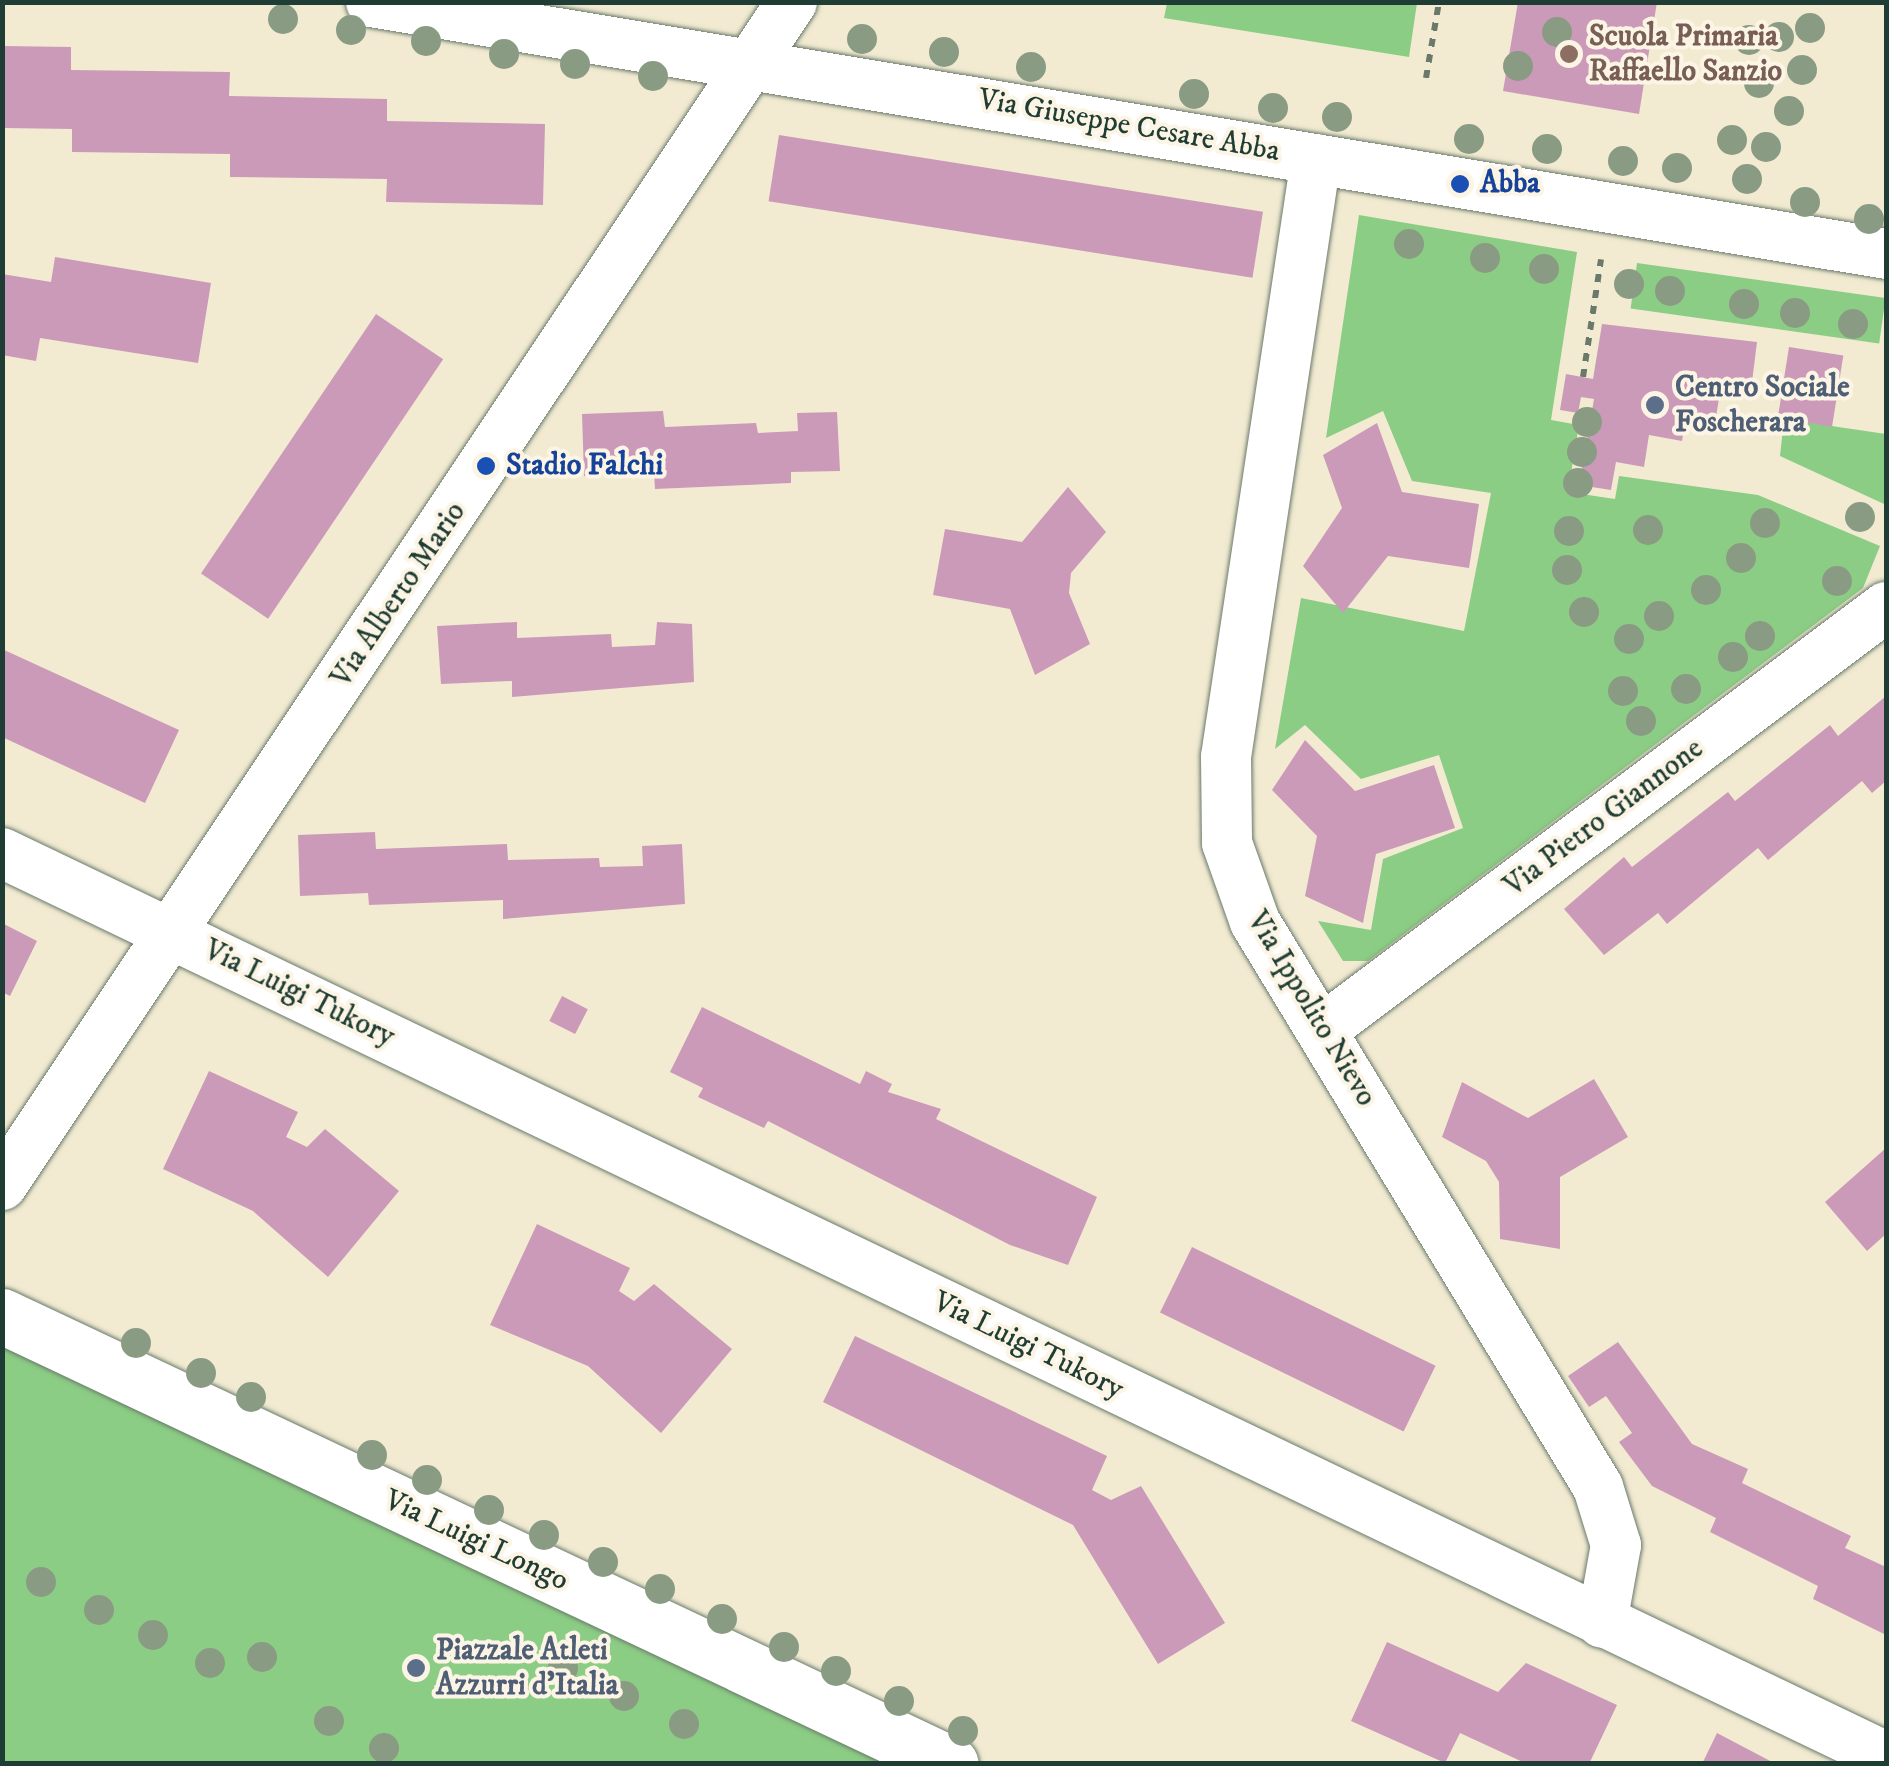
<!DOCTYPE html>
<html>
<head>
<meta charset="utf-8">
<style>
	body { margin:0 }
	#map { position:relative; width:1889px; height:1766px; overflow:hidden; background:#f2ebd2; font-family:"IM FELL DW Pica",serif }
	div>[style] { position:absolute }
	.green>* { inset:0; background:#8ccd85; transform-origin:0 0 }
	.building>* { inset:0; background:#cc9ab9; transform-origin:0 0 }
	.path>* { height:6px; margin-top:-3px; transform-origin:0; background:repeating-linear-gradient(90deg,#697a6b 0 8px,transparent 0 16px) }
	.roads { filter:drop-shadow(0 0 2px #697a6b) drop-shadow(0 0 2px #697a6b) }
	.minor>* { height:50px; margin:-25px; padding:0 25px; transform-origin:25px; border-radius:25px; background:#fff }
	.tertiary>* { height:55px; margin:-27.5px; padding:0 27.5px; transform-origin:27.5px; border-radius:27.5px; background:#fff }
	.trees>* { width:30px; height:30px; margin:-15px; border-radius:50%; background:#8a9b84 }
	.dots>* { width:28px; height:28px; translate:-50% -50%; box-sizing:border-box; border:5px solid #fcf5e5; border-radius:50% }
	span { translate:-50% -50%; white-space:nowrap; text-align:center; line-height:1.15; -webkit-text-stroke:8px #fcf5e5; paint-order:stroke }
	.education-label { font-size:30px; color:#785e54; font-weight:700 }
	.left { translate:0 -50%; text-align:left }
	.street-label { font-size:30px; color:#1f3d34 }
	.transit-label { font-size:30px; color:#164399; font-weight:700 }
	.service-label { font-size:30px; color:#4e5e75; font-weight:700 }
	.frame { position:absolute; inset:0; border:5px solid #1f3d34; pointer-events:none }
</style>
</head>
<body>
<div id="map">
	<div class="green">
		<div style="clip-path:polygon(1167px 3px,1167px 2px,1417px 3px,1409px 57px,1164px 18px)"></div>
		<div style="clip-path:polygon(1359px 215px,1577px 252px,1551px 420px,1579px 425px,1568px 492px,1615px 499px,1619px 476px,1758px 495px,1880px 546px,1863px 588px,1368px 961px,1343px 961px,1318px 921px,1371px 930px,1383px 859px,1463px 828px,1439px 755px,1361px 779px,1305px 725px,1275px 749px,1301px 598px,1464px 631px,1491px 493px,1412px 481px,1383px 411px,1326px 438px)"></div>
		<div style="left:1637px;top:263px;width:251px;height:46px;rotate:8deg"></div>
		<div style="clip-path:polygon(1784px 419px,1886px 434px,1884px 504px,1780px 456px)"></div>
		<div style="clip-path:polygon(3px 1303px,983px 1763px,3px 1763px)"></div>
	</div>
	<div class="building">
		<div style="clip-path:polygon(1518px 2px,1657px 2px,1639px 114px,1503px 91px)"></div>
		<div style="clip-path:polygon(2px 46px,71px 47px,71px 70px,230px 72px,229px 96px,387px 99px,387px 121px,545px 124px,543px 205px,386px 202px,387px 179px,230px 177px,230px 154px,72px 152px,72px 129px,2px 128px)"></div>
		<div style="left:779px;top:135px;width:490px;height:67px;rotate:9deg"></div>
		<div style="clip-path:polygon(55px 257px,211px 283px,198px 363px,40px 338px,36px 361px,2px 355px,2px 274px,51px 282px)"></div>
		<div style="left:376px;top:314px;width:81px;height:313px;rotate:34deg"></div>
		<div style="clip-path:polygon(1602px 324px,1757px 342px,1751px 390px,1721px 386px,1716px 417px,1687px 412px,1682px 441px,1649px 435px,1644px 467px,1616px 462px,1611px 490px,1579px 485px,1594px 399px,1581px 397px,1578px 413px,1560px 410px,1566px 374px,1593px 379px)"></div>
		<div style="left:1789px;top:347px;width:55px;height:72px;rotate:9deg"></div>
		<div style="clip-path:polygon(663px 411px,665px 427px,756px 423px,758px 433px,798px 431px,797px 413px,837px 412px,840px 471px,791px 472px,791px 483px,655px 489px,654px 473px,584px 476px,582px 414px)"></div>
		<div style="clip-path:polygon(1377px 423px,1402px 492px,1479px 504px,1469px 568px,1388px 556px,1343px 613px,1303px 566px,1342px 508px,1323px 455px)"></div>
		<div style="clip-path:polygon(1068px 487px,1106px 532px,1071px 573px,1069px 593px,1090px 644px,1035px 675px,1010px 609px,933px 595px,945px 529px,1022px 542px)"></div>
		<div style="clip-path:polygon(517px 622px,517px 638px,611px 634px,612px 647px,655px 645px,657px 622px,692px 624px,694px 682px,512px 697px,512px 681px,441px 684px,437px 626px)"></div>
		<div style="clip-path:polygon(2px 649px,179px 730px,145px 803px,2px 737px)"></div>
		<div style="clip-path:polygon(1886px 696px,1886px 781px,1872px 793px,1862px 781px,1768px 860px,1758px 848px,1667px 924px,1658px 913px,1604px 955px,1564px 909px,1624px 857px,1632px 867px,1728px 792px,1735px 801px,1830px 725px,1838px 736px)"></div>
		<div style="clip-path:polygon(1305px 740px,1355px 791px,1434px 765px,1455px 828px,1376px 854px,1363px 923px,1305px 896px,1317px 836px,1272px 790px)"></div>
		<div style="clip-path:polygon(375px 832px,376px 849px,507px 844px,508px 860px,599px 858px,600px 867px,643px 866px,642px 846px,682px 844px,685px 904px,503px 919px,503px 900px,369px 905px,368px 893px,300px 896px,298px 835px)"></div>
		<div style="clip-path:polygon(2px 923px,37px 941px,10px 996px,2px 992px)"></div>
		<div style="left:562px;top:996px;width:29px;height:28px;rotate:27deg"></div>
		<div style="clip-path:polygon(702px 1007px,860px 1084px,866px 1071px,892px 1084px,888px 1092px,941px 1109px,936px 1119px,1097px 1197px,1068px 1265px,1010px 1245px,768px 1121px,764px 1128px,698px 1097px,703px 1088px,670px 1072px)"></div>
		<div style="clip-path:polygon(209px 1071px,298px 1112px,286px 1137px,307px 1147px,325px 1129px,399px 1191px,328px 1277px,253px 1211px,163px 1169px)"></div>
		<div style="clip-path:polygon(1594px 1079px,1628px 1137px,1560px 1177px,1560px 1249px,1500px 1239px,1499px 1182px,1486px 1161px,1442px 1137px,1462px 1082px,1528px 1118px)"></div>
		<div style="clip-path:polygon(1886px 1148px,1886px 1234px,1867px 1251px,1825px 1202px)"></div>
		<div style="clip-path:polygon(537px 1224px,630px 1268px,619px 1291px,634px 1301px,654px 1284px,732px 1349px,661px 1433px,588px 1366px,490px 1325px)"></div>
		<div style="left:1192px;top:1247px;width:271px;height:73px;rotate:26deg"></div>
		<div style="clip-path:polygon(855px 1336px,1107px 1456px,1092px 1490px,1111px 1500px,1141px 1486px,1225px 1623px,1158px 1664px,1073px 1525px,823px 1402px)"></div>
		<div style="clip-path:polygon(1618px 1342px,1692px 1444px,1748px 1469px,1742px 1483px,1851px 1536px,1845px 1548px,1886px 1567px,1886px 1635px,1813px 1599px,1818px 1586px,1710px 1532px,1716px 1518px,1652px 1486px,1619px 1442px,1632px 1433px,1606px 1396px,1589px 1407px,1568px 1376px)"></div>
		<div style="clip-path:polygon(1387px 1642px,1498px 1692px,1526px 1663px,1617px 1705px,1589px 1764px,1527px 1764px,1460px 1733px,1445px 1763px,1351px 1721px)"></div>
		<div style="clip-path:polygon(1717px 1733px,1776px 1764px,1702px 1764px)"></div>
	</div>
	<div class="path">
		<div style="left:1426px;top:78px;width:77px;rotate:-80.3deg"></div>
		<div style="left:1583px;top:377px;width:119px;rotate:-81.3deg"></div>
	</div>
	<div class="roads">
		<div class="minor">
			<div style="left:371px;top:2px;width:1536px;rotate:9.44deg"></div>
			<div style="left:1316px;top:159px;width:605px;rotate:98.56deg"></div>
			<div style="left:1226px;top:757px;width:86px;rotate:89.3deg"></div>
			<div style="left:1227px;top:843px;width:84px;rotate:70.5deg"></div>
			<div style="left:1255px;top:922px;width:661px;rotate:58.74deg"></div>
			<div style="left:1598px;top:1487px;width:61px;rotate:72.8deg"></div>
			<div style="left:1616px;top:1545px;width:79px;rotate:100.2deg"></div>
			<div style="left:2px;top:853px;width:2090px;rotate:25.63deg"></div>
			<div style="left:1323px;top:1029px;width:704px;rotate:-36.85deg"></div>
			<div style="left:2px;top:1185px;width:1423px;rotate:-56.27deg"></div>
		</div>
		<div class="tertiary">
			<div style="left:2px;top:1316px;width:1049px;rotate:25.27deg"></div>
		</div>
	</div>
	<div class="trees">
		<div style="left:283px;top:19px"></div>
		<div style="left:1810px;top:28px"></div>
		<div style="left:351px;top:30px"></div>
		<div style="left:1557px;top:32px"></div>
		<div style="left:1779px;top:37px"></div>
		<div style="left:862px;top:39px"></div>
		<div style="left:1749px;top:40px"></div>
		<div style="left:426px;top:41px"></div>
		<div style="left:944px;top:52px"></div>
		<div style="left:504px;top:54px"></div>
		<div style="left:575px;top:64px"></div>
		<div style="left:1518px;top:66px"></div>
		<div style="left:1031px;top:67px"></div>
		<div style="left:1802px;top:70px"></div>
		<div style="left:653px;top:76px"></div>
		<div style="left:1759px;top:83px"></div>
		<div style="left:1194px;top:94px"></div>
		<div style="left:1273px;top:108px"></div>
		<div style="left:1789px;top:111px"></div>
		<div style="left:1337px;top:117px"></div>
		<div style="left:1469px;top:139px"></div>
		<div style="left:1732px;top:140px"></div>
		<div style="left:1766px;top:147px"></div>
		<div style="left:1547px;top:149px"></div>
		<div style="left:1623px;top:161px"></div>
		<div style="left:1677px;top:168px"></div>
		<div style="left:1747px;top:179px"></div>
		<div style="left:1805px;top:202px"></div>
		<div style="left:1869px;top:219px"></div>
		<div style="left:1409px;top:244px"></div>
		<div style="left:1485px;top:258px"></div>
		<div style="left:1544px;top:269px"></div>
		<div style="left:1629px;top:284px"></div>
		<div style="left:1670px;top:291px"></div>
		<div style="left:1744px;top:304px"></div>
		<div style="left:1795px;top:313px"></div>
		<div style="left:1853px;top:324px"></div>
		<div style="left:1587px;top:422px"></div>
		<div style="left:1582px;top:452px"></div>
		<div style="left:1578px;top:483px"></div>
		<div style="left:1860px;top:517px"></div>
		<div style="left:1765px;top:523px"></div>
		<div style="left:1648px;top:530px"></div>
		<div style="left:1569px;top:531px"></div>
		<div style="left:1741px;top:558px"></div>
		<div style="left:1567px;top:570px"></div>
		<div style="left:1837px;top:581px"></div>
		<div style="left:1706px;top:590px"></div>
		<div style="left:1584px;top:612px"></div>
		<div style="left:1659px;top:616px"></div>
		<div style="left:1760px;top:636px"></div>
		<div style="left:1629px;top:639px"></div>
		<div style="left:1733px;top:657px"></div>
		<div style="left:1686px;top:689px"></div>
		<div style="left:1623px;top:691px"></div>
		<div style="left:1641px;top:721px"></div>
		<div style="left:136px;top:1343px"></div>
		<div style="left:201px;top:1373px"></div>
		<div style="left:251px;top:1397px"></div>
		<div style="left:372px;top:1455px"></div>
		<div style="left:427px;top:1480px"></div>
		<div style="left:489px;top:1510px"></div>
		<div style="left:544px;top:1535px"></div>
		<div style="left:603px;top:1562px"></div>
		<div style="left:41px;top:1582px"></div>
		<div style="left:660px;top:1589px"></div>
		<div style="left:99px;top:1610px"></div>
		<div style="left:722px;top:1619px"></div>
		<div style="left:153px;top:1635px"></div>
		<div style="left:784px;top:1647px"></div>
		<div style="left:262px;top:1657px"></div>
		<div style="left:210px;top:1663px"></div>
		<div style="left:563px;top:1668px"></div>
		<div style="left:836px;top:1671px"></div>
		<div style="left:624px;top:1696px"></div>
		<div style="left:899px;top:1701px"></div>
		<div style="left:329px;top:1721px"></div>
		<div style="left:684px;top:1724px"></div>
		<div style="left:963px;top:1731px"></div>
		<div style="left:384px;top:1748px"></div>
	</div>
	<div class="dots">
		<div style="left:1569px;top:54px;background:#8d6e63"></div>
		<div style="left:1460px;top:184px;background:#1a4fb4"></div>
		<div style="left:1655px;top:405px;background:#5c6f8a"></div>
		<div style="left:486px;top:466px;background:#1a4fb4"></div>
		<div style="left:416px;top:1668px;background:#5c6f8a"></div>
	</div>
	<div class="education-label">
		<span class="left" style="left:1589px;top:54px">Scuola Primaria<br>Raffaello Sanzio</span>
	</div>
	<div class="street-label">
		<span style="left:1129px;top:126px;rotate:10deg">Via Giuseppe Cesare Abba</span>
		<span style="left:399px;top:595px;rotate:-56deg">Via Alberto Mario</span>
		<span style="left:1604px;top:818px;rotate:-37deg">Via Pietro Giannone</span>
		<span style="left:299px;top:994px;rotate:26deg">Via Luigi Tukory</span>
		<span style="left:1311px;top:1009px;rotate:59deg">Via Ippolito Nievo</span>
		<span style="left:1028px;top:1346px;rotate:26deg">Via Luigi Tukory</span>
		<span style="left:476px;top:1541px;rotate:25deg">Via Luigi Longo</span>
	</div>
	<div class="transit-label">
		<span class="left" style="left:1480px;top:184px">Abba</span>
		<span class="left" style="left:506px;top:466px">Stadio Falchi</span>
	</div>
	<div class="service-label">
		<span class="left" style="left:1675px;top:405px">Centro Sociale<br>Foscherara</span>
		<span class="left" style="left:436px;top:1668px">Piazzale Atleti<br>Azzurri d'Italia</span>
	</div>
	<div class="frame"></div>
</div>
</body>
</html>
